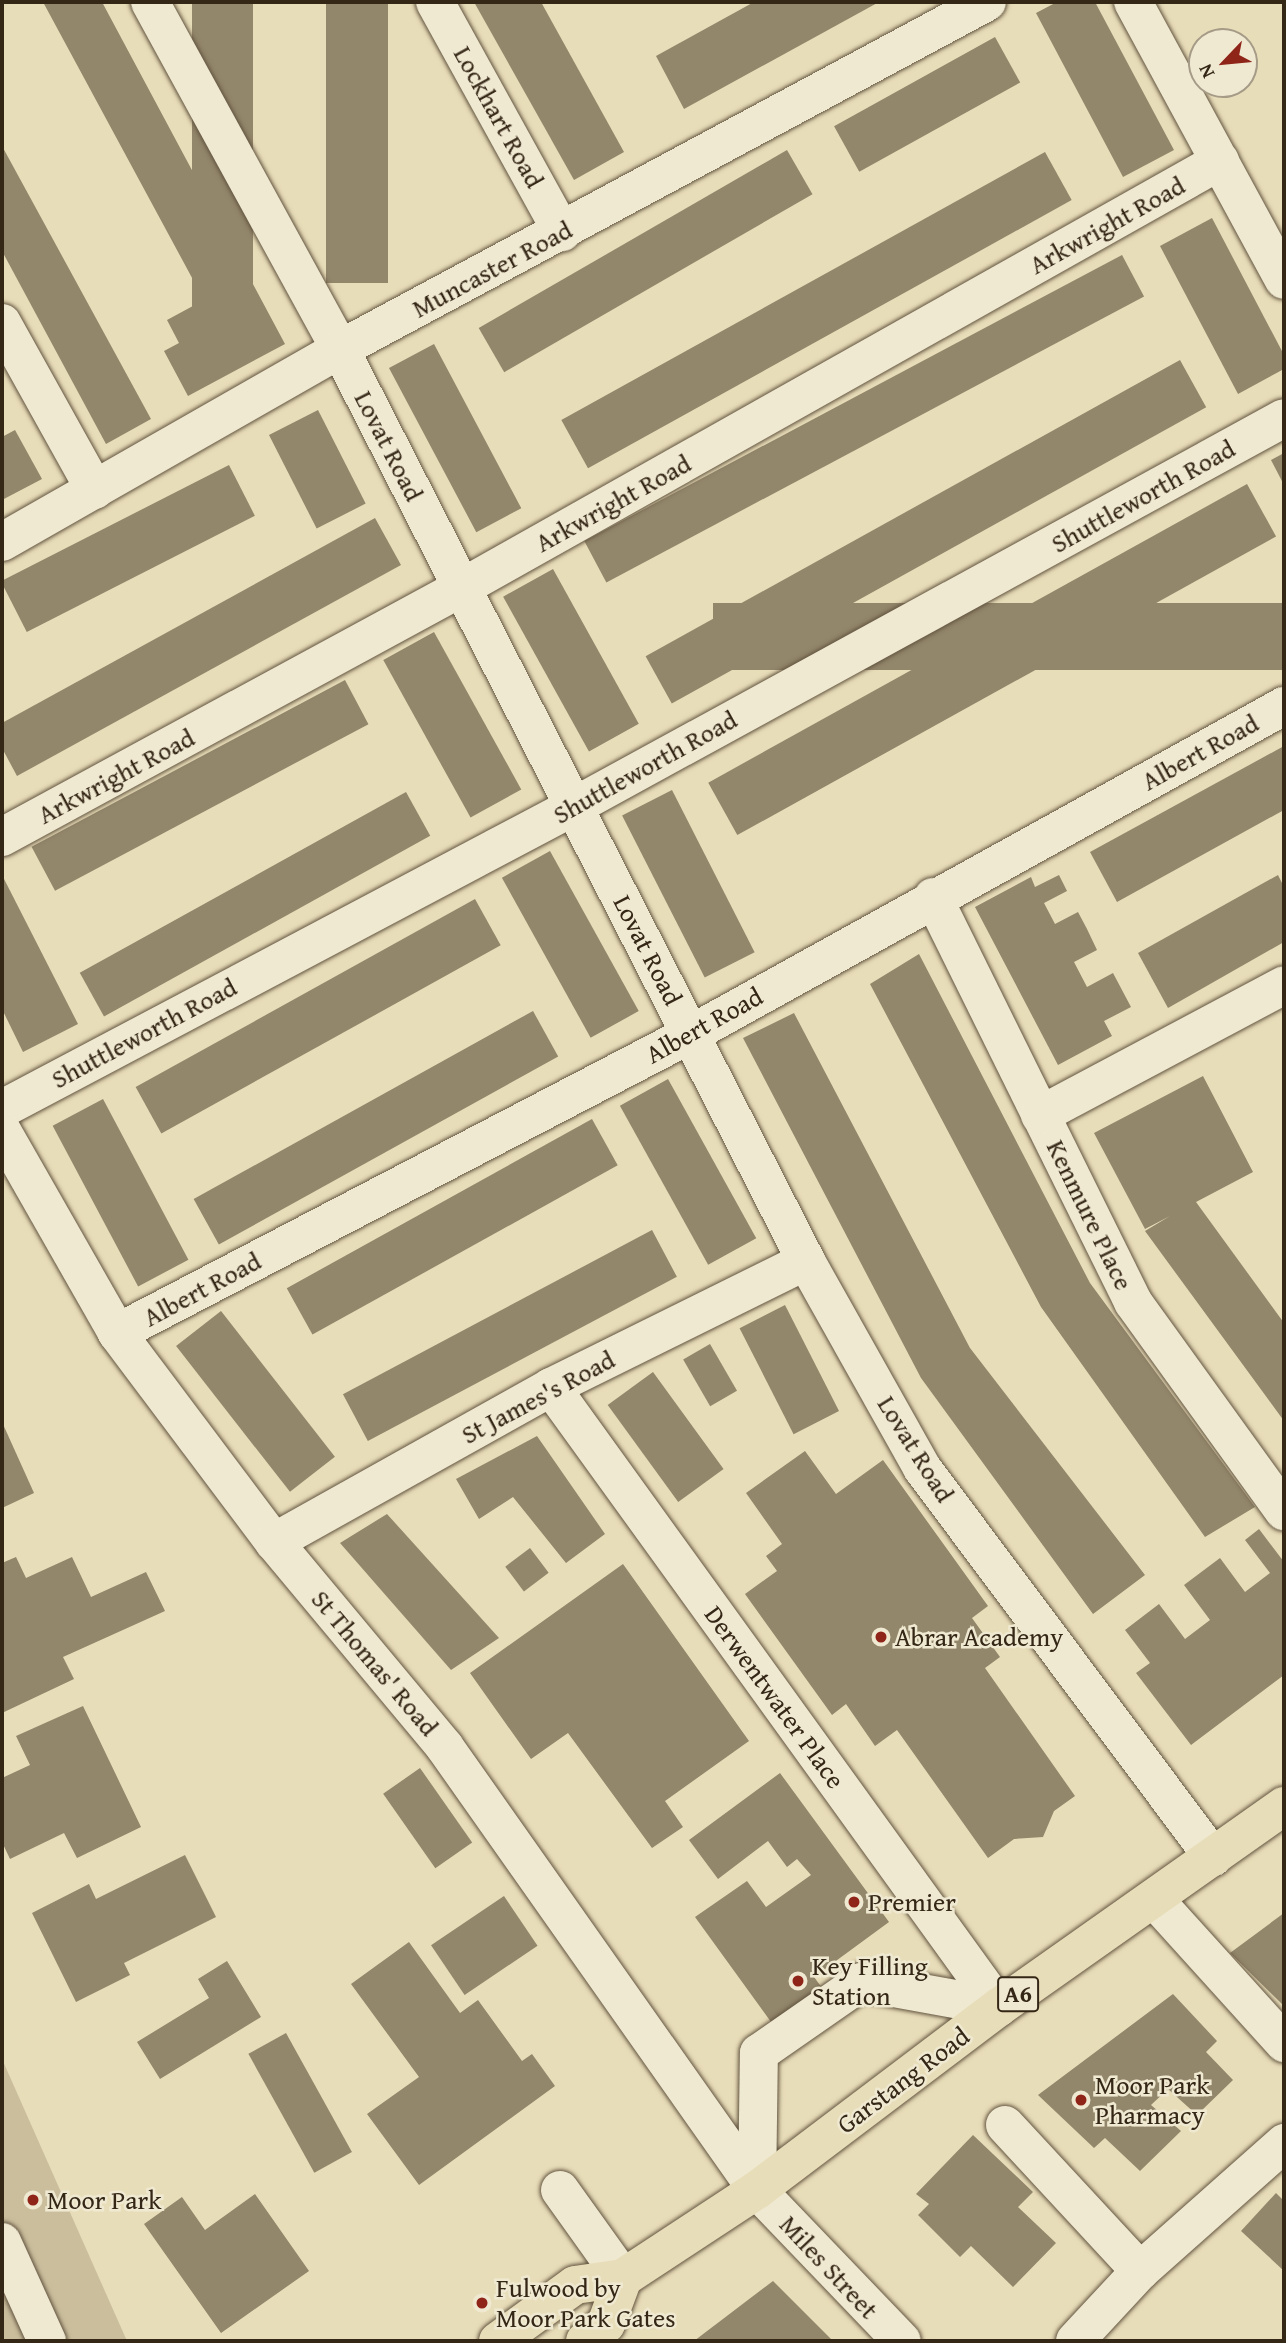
<!DOCTYPE html>
<html>
<head>
<meta charset="utf-8">
<style>
	body { margin:0 }
	#map { position:relative; width:1286px; height:2343px; overflow:hidden; background:#e8ddb9; font-family:"Gentium Book Plus",serif }
	div>[style] { position:absolute }
	.green>* { inset:0; background:#cabe9d }
	.building>* { inset:0; background:#92866b; transform-origin:0 0 }
	.roads { filter:drop-shadow(0 0 2px #62543f) drop-shadow(0 0 2px #62543f) }
	.minor>* { height:38px; margin:-19px; padding:0 19px; transform-origin:19px; border-radius:19px; background:#f0e9d2 }
	.highway>* { height:38px; margin:-19px; padding:0 19px; transform-origin:19px; border-radius:19px; background:#e8ddb9 }
	.dots>* { width:19px; height:19px; translate:-50% -50%; box-sizing:border-box; border:4px solid #f0e9d2; border-radius:50% }
	span { translate:-50% -50%; white-space:nowrap; text-align:center; line-height:1.15; -webkit-text-stroke:5px #f0e9d2; paint-order:stroke }
	.shield-label span { padding:2px 5px; background:#f0e9d2; border:2px solid; border-radius:5px; -webkit-text-stroke-width:0 }
	.shield-label { font-size:24px; color:#352716; font-weight:700 }
	.street-label { font-size:26px; color:#352716 }
	.poi-label { font-size:26px; color:#352716 }
	.left { translate:0 -50%; text-align:left }
	.frame { position:absolute; inset:0; border:4px solid #352716; pointer-events:none }
	.north { position:absolute; left:1188px; top:28px; width:70px; height:70px; box-sizing:border-box; background:#f0e9d2; border:2px solid #a59b87; border-radius:50%; rotate:244deg; font-size:19px; font-weight:700; line-height:28px; text-align:center; color:#352716 }
	.north::after { content:''; display:block; margin:auto; width:24px; height:32px; background:#8f2418; clip-path:polygon(50% 0,100% 100%,50% 72%,0 100%) }
</style>
</head>
<body>
<div id="map">
	<div class="green">
		<div style="clip-path:polygon(2px 2059px,127px 2341px,2px 2341px)"></div>
	</div>
	<div class="building">
		<div style="clip-path:polygon(43px 2px,102px 2px,285px 344px,188px 396px,164px 351px,179px 343px,167px 320px,204px 300px)"></div>
		<div style="left:192px;top:2px;width:61px;height:345px"></div>
		<div style="left:326px;top:2px;width:62px;height:281px"></div>
		<div style="clip-path:polygon(474px 2px,541px 2px,624px 152px,574px 180px)"></div>
		<div style="clip-path:polygon(754px 2px,879px 2px,684px 109px,656px 56px)"></div>
		<div style="clip-path:polygon(1057px 2px,1095px 2px,1174px 150px,1123px 177px,1036px 13px)"></div>
		<div style="left:995px;top:37px;width:52px;height:184px;rotate:61deg"></div>
		<div style="clip-path:polygon(2px 146px,151px 419px,106px 444px,2px 251px)"></div>
		<div style="left:787px;top:150px;width:51px;height:356px;rotate:60deg"></div>
		<div style="left:1045px;top:152px;width:55px;height:553px;rotate:61deg"></div>
		<div style="clip-path:polygon(1212px 218px,1284px 355px,1284px 369px,1238px 394px,1160px 246px)"></div>
		<div style="left:1122px;top:255px;width:47px;height:609px;rotate:62deg"></div>
		<div style="left:434px;top:344px;width:186px;height:51px;rotate:62deg"></div>
		<div style="left:1180px;top:360px;width:54px;height:611px;rotate:61deg"></div>
		<div style="left:318px;top:410px;width:105px;height:55px;rotate:63deg"></div>
		<div style="clip-path:polygon(15px 430px,42px 479px,2px 500px,2px 437px)"></div>
		<div style="clip-path:polygon(1284px 453px,1284px 485px,1271px 460px)"></div>
		<div style="left:229px;top:465px;width:57px;height:256px;rotate:63deg"></div>
		<div style="left:1247px;top:484px;width:60px;height:616px;rotate:61deg"></div>
		<div style="clip-path:polygon(375px 518px,401px 565px,17px 776px,2px 748px,2px 723px)"></div>
		<div style="left:553px;top:569px;width:177px;height:57px;rotate:61deg"></div>
		<div style="left:1284px;top:603px;width:67px;height:571px;rotate:90deg"></div>
		<div style="left:434px;top:632px;width:180px;height:58px;rotate:61deg"></div>
		<div style="left:345px;top:680px;width:50px;height:355px;rotate:62deg"></div>
		<div style="clip-path:polygon(1284px 746px,1284px 810px,1117px 902px,1090px 852px)"></div>
		<div style="left:672px;top:790px;width:182px;height:56px;rotate:63deg"></div>
		<div style="left:406px;top:792px;width:50px;height:373px;rotate:61deg"></div>
		<div style="left:550px;top:851px;width:183px;height:55px;rotate:61deg"></div>
		<div style="clip-path:polygon(2px 875px,78px 1024px,23px 1052px,2px 1009px)"></div>
		<div style="clip-path:polygon(1059px 875px,1067px 891px,1044px 903px,1055px 924px,1078px 912px,1087px 929px,1097px 950px,1074px 962px,1087px 987px,1113px 973px,1131px 1007px,1104px 1021px,1112px 1036px,1058px 1065px,975px 907px,1031px 877px,1035px 887px)"></div>
		<div style="clip-path:polygon(1278px 875px,1284px 887px,1284px 942px,1168px 1008px,1138px 953px)"></div>
		<div style="left:475px;top:899px;width:53px;height:388px;rotate:61deg"></div>
		<div style="clip-path:polygon(919px 954px,1090px 1283px,1255px 1507px,1205px 1537px,1041px 1307px,870px 984px)"></div>
		<div style="left:533px;top:1011px;width:52px;height:388px;rotate:61deg"></div>
		<div style="clip-path:polygon(794px 1013px,970px 1348px,1145px 1575px,1093px 1614px,921px 1378px,743px 1038px)"></div>
		<div style="clip-path:polygon(1203px 1076px,1253px 1172px,1196px 1202px,1284px 1323px,1284px 1421px,1145px 1231px,1170px 1216px,1145px 1229px,1094px 1133px)"></div>
		<div style="left:668px;top:1079px;width:182px;height:55px;rotate:61deg"></div>
		<div style="left:103px;top:1099px;width:182px;height:57px;rotate:62deg"></div>
		<div style="left:592px;top:1119px;width:53px;height:349px;rotate:61deg"></div>
		<div style="left:652px;top:1230px;width:53px;height:350px;rotate:62deg"></div>
		<div style="left:785px;top:1305px;width:119px;height:51px;rotate:63deg"></div>
		<div style="left:221px;top:1311px;width:185px;height:57px;rotate:52deg"></div>
		<div style="left:710px;top:1344px;width:54px;height:31px;rotate:60deg"></div>
		<div style="left:653px;top:1372px;width:120px;height:56px;rotate:54deg"></div>
		<div style="clip-path:polygon(2px 1422px,34px 1493px,2px 1508px)"></div>
		<div style="clip-path:polygon(537px 1436px,605px 1534px,566px 1563px,513px 1497px,479px 1519px,456px 1479px)"></div>
		<div style="clip-path:polygon(805px 1451px,836px 1494px,883px 1460px,988px 1606px,972px 1618px,1000px 1657px,985px 1668px,1075px 1796px,1054px 1811px,1043px 1837px,1014px 1839px,988px 1858px,897px 1730px,875px 1746px,846px 1704px,832px 1715px,745px 1594px,777px 1571px,766px 1556px,782px 1544px,746px 1493px)"></div>
		<div style="clip-path:polygon(387px 1514px,499px 1638px,451px 1670px,340px 1543px)"></div>
		<div style="clip-path:polygon(1259px 1529px,1284px 1562px,1284px 1675px,1191px 1745px,1136px 1673px,1150px 1663px,1125px 1630px,1159px 1604px,1185px 1639px,1210px 1620px,1184px 1585px,1220px 1558px,1245px 1592px,1270px 1573px,1245px 1540px)"></div>
		<div style="left:530px;top:1548px;width:31px;height:31px;rotate:53deg"></div>
		<div style="clip-path:polygon(16px 1557px,26px 1578px,72px 1557px,91px 1597px,146px 1572px,165px 1611px,63px 1657px,74px 1679px,2px 1713px,2px 1563px)"></div>
		<div style="clip-path:polygon(623px 1564px,749px 1741px,665px 1801px,683px 1827px,652px 1848px,568px 1733px,531px 1759px,470px 1673px)"></div>
		<div style="clip-path:polygon(83px 1706px,141px 1827px,77px 1858px,64px 1833px,10px 1859px,2px 1842px,2px 1778px,30px 1765px,16px 1736px)"></div>
		<div style="left:420px;top:1768px;width:91px;height:45px;rotate:55deg"></div>
		<div style="clip-path:polygon(780px 1773px,889px 1922px,814px 1977px,837px 2008px,787px 2044px,695px 1917px,747px 1881px,766px 1907px,811px 1875px,797px 1859px,787px 1867px,768px 1841px,718px 1879px,689px 1840px)"></div>
		<div style="clip-path:polygon(185px 1855px,216px 1917px,124px 1963px,130px 1975px,76px 2002px,32px 1913px,89px 1884px,96px 1899px)"></div>
		<div style="left:504px;top:1896px;width:60px;height:88px;rotate:56deg"></div>
		<div style="clip-path:polygon(1284px 1913px,1284px 2006px,1230px 1953px)"></div>
		<div style="clip-path:polygon(409px 1942px,460px 2013px,478px 2000px,522px 2061px,532px 2054px,555px 2086px,419px 2185px,367px 2114px,419px 2077px,351px 1984px)"></div>
		<div style="clip-path:polygon(227px 1961px,261px 2017px,160px 2079px,137px 2042px,209px 1998px,198px 1979px)"></div>
		<div style="clip-path:polygon(1173px 1994px,1217px 2041px,1206px 2052px,1233px 2080px,1197px 2115px,1168px 2089px,1151px 2105px,1181px 2131px,1140px 2171px,1105px 2138px,1094px 2148px,1038px 2095px)"></div>
		<div style="left:286px;top:2033px;width:136px;height:43px;rotate:61deg"></div>
		<div style="clip-path:polygon(973px 2135px,1033px 2192px,1018px 2207px,1056px 2243px,1013px 2287px,971px 2246px,960px 2257px,918px 2215px,929px 2204px,916px 2194px)"></div>
		<div style="clip-path:polygon(1276px 2193px,1284px 2201px,1284px 2271px,1241px 2231px)"></div>
		<div style="clip-path:polygon(255px 2194px,309px 2271px,221px 2333px,144px 2224px,182px 2197px,205px 2230px)"></div>
		<div style="clip-path:polygon(773px 2281px,833px 2341px,694px 2341px)"></div>
	</div>
	<div class="roads">
		<div class="minor">
			<div style="left:150px;top:2px;width:396px;rotate:61.3deg"></div>
			<div style="left:340px;top:349px;width:1024px;rotate:62.93deg"></div>
			<div style="left:806px;top:1261px;width:237px;rotate:60.7deg"></div>
			<div style="left:922px;top:1468px;width:486px;rotate:53.2deg"></div>
			<div style="left:435px;top:2px;width:263px;rotate:61.1deg"></div>
			<div style="left:1133px;top:2px;width:316px;rotate:61.5deg"></div>
			<div style="left:2px;top:323px;width:191px;rotate:60.9deg"></div>
			<div style="left:2px;top:542px;width:389px;rotate:-29.7deg"></div>
			<div style="left:340px;top:349px;width:734px;rotate:-28.21deg"></div>
			<div style="left:2px;top:837px;width:522px;rotate:-28.48deg"></div>
			<div style="left:461px;top:588px;width:871px;rotate:-29.36deg"></div>
			<div style="left:933px;top:897px;width:452px;rotate:63.7deg"></div>
			<div style="left:1133px;top:1302px;width:258px;rotate:54.2deg"></div>
			<div style="left:2px;top:1109px;width:646px;rotate:-27.87deg"></div>
			<div style="left:573px;top:807px;width:810px;rotate:-28.68deg"></div>
			<div style="left:1040px;top:1115px;width:276px;rotate:-28deg"></div>
			<div style="left:2px;top:1131px;width:232px;rotate:60.3deg"></div>
			<div style="left:117px;top:1333px;width:261px;rotate:53.1deg"></div>
			<div style="left:274px;top:1542px;width:266px;rotate:50.2deg"></div>
			<div style="left:444px;top:1746px;width:543px;rotate:54.82deg"></div>
			<div style="left:757px;top:2190px;width:209px;rotate:46.2deg"></div>
			<div style="left:117px;top:1333px;width:647px;rotate:-27.52deg"></div>
			<div style="left:691px;top:1034px;width:678px;rotate:-28.95deg"></div>
			<div style="left:551px;top:1387px;width:765px;rotate:54.15deg"></div>
			<div style="left:274px;top:1542px;width:317px;rotate:-29.2deg"></div>
			<div style="left:551px;top:1387px;width:284px;rotate:-26.3deg"></div>
			<div style="left:1155px;top:1900px;width:193px;rotate:47.9deg"></div>
			<div style="left:1005px;top:2125px;width:199px;rotate:47.2deg"></div>
			<div style="left:560px;top:2190px;width:108px;rotate:54.4deg"></div>
			<div style="left:757px;top:2190px;width:137px;rotate:-89.2deg"></div>
			<div style="left:759px;top:2053px;width:124px;rotate:-34.8deg"></div>
			<div style="left:861px;top:1982px;width:140px;rotate:10.3deg"></div>
			<div style="left:2px;top:2242px;width:109px;rotate:65.6deg"></div>
			<div style="left:1075px;top:2341px;width:96px;rotate:-47.1deg"></div>
			<div style="left:1140px;top:2271px;width:193px;rotate:-41.6deg"></div>
		</div>
		<div class="highway">
			<div style="left:498px;top:2341px;width:95px;rotate:-36deg"></div>
			<div style="left:575px;top:2285px;width:49px;rotate:-8.3deg"></div>
			<div style="left:623px;top:2278px;width:160px;rotate:-33.3deg"></div>
			<div style="left:757px;top:2190px;width:303px;rotate:-37.1deg"></div>
			<div style="left:999px;top:2007px;width:349px;rotate:-35.2deg"></div>
			<div style="left:585px;top:2341px;width:27px;rotate:-39deg"></div>
			<div style="left:606px;top:2324px;width:49px;rotate:-69.7deg"></div>
		</div>
	</div>
	<div class="dots">
		<div style="left:881px;top:1637px;background:#8f2418"></div>
		<div style="left:854px;top:1902px;background:#8f2418"></div>
		<div style="left:798px;top:1981px;background:#8f2418"></div>
		<div style="left:1081px;top:2100px;background:#8f2418"></div>
		<div style="left:33px;top:2200px;background:#8f2418"></div>
		<div style="left:482px;top:2303px;background:#8f2418"></div>
	</div>
	<div class="shield-label">
		<span style="left:1018px;top:1994px">A6</span>
	</div>
	<div class="street-label">
		<span style="left:499px;top:117px;rotate:61deg">Lockhart Road</span>
		<span style="left:1107px;top:225px;rotate:-29deg">Arkwright Road</span>
		<span style="left:492px;top:269px;rotate:-28deg">Muncaster Road</span>
		<span style="left:389px;top:446px;rotate:63deg">Lovat Road</span>
		<span style="left:1143px;top:496px;rotate:-29deg">Shuttleworth Road</span>
		<span style="left:613px;top:503px;rotate:-29deg">Arkwright Road</span>
		<span style="left:1200px;top:752px;rotate:-29deg">Albert Road</span>
		<span style="left:645px;top:767px;rotate:-29deg">Shuttleworth Road</span>
		<span style="left:116px;top:776px;rotate:-28deg">Arkwright Road</span>
		<span style="left:648px;top:950px;rotate:63deg">Lovat Road</span>
		<span style="left:704px;top:1025px;rotate:-29deg">Albert Road</span>
		<span style="left:144px;top:1033px;rotate:-28deg">Shuttleworth Road</span>
		<span style="left:1090px;top:1215px;rotate:64deg">Kenmure Place</span>
		<span style="left:202px;top:1289px;rotate:-28deg">Albert Road</span>
		<span style="left:538px;top:1397px;rotate:-28deg">St James's Road</span>
		<span style="left:916px;top:1449px;rotate:58deg">Lovat Road</span>
		<span style="left:375px;top:1663px;rotate:50deg">St Thomas' Road</span>
		<span style="left:775px;top:1697px;rotate:54deg">Derwentwater Place</span>
		<span style="left:903px;top:2080px;rotate:-37deg">Garstang Road</span>
		<span style="left:829px;top:2267px;rotate:47deg">Miles Street</span>
	</div>
	<div class="poi-label">
		<span class="left" style="left:895px;top:1637px">Abrar Academy</span>
		<span class="left" style="left:868px;top:1902px">Premier</span>
		<span class="left" style="left:812px;top:1981px">Key Filling<br>Station</span>
		<span class="left" style="left:1095px;top:2100px">Moor Park<br>Pharmacy</span>
		<span class="left" style="left:47px;top:2200px">Moor Park</span>
		<span class="left" style="left:496px;top:2303px">Fulwood by<br>Moor Park Gates</span>
	</div>
	<div class="frame"></div>
	<div class="north">N</div>
</div>
</body>
</html>
